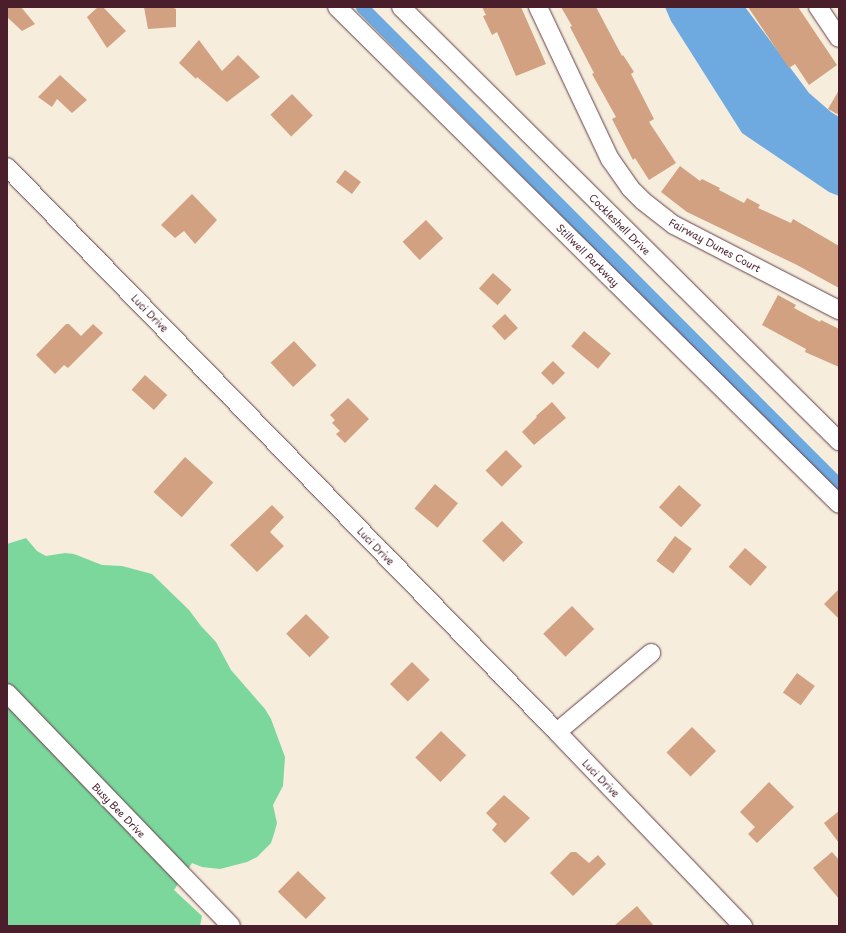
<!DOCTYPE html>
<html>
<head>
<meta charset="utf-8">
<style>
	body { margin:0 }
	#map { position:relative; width:846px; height:933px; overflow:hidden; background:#f6eddc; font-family:"Playpen Sans",sans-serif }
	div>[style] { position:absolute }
	.green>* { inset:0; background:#7cd79d }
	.water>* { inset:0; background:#6eaadf }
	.canal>* { height:13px; margin:-6.5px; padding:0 6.5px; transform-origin:6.5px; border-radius:6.5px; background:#6eaadf }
	.building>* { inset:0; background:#d1a182; transform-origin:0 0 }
	.roads { filter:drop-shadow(0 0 1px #643e46) drop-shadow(0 0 1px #643e46) }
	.minor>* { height:18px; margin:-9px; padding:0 9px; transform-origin:9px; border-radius:9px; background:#fff }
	span { translate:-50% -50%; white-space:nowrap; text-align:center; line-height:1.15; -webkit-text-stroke:4px #fff; paint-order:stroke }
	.street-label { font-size:10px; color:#4a1f2b }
	.frame { position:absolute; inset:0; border:8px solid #4a1f2b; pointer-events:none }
</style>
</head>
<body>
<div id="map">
	<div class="green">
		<div style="clip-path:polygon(26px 538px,37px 551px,46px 556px,65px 553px,74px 554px,102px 565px,122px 566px,152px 574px,189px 610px,201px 626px,216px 642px,231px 670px,265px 709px,271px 719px,285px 757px,283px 786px,273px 805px,277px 823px,274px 834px,271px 843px,257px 857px,247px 862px,220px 869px,202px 867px,192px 863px,174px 890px,202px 916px,200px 926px,7px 926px,7px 544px)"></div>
	</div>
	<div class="water">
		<div style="clip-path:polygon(665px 7px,745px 7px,809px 93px,831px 112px,839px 117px,839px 196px,829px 192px,742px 133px,671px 21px)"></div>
	</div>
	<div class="canal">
		<div style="left:362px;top:7px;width:675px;rotate:45.06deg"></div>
	</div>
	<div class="building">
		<div style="clip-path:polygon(7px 7px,21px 7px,35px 24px,22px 31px,7px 17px)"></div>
		<div style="clip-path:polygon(98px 7px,103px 7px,126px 31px,107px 48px,87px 17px)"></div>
		<div style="clip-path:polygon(144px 7px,171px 7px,176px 9px,176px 27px,148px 29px)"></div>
		<div style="clip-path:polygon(482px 7px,521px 7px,546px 64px,516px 76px,497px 32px,492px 35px,483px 16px,486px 15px)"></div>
		<div style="clip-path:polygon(561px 7px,596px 7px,622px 56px,623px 55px,634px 72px,631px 74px,654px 119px,649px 122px,676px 163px,649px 180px,635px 158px,633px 160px,612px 119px,616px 117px,592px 74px,594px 73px,570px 27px,572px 26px)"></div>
		<div style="clip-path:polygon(748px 7px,798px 7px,837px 65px,809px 85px,795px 64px,789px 68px)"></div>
		<div style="clip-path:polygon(199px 40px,222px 71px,238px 55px,260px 77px,227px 102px,197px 77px,196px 79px,179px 63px)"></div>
		<div style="clip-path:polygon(60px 75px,87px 100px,72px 113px,57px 99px,52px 107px,38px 97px)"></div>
		<div style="clip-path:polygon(839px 90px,839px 115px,828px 109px)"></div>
		<div style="left:292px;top:94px;width:30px;height:30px;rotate:46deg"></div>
		<div style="clip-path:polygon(680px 166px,700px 181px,702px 179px,720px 188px,719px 190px,744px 203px,747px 198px,760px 205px,758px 208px,791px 223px,793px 219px,839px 246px,839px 288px,797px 265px,687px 212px,661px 192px)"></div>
		<div style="left:345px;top:170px;width:20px;height:15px;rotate:37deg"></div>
		<div style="clip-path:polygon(192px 194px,217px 220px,195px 244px,184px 231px,175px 238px,161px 225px)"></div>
		<div style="left:426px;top:220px;width:25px;height:32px;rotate:47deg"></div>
		<div style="left:493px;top:273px;width:25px;height:21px;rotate:42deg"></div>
		<div style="clip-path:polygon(778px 295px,796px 305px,794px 308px,820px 322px,821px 320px,839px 329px,839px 367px,805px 352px,806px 349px,762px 325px)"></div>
		<div style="left:505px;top:314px;width:19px;height:18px;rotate:47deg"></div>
		<div style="clip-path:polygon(66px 324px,69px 324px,81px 336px,93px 324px,103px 333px,68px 368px,64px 365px,55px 374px,36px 355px)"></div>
		<div style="left:584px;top:331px;width:35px;height:20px;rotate:40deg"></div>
		<div style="left:294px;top:341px;width:33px;height:32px;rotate:47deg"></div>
		<div style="left:553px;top:361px;width:17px;height:17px;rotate:45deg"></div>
		<div style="left:145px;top:375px;width:30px;height:20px;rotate:42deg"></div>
		<div style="clip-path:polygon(348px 398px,369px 419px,345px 443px,336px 434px,340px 431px,332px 423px,335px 420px,330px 415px)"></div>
		<div style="clip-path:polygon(552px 402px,566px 418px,534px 445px,522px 432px,537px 417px,536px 416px)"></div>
		<div style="left:506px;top:450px;width:23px;height:29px;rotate:45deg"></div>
		<div style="left:185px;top:457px;width:38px;height:47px;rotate:42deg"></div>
		<div style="left:435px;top:484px;width:30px;height:32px;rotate:40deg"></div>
		<div style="left:679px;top:485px;width:30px;height:30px;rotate:42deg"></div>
		<div style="clip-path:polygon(272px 505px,284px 517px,270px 532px,284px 546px,257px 572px,230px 545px)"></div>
		<div style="left:502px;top:521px;width:30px;height:28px;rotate:45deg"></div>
		<div style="left:675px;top:536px;width:21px;height:31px;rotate:37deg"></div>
		<div style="left:745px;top:548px;width:29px;height:25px;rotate:41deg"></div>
		<div style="clip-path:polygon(839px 589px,839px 619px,824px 604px)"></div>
		<div style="left:572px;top:606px;width:32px;height:40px;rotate:46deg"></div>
		<div style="left:306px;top:614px;width:33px;height:28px;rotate:45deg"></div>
		<div style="left:412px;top:662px;width:25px;height:31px;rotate:45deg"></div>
		<div style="left:797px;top:673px;width:22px;height:24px;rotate:36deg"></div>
		<div style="left:692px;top:727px;width:34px;height:36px;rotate:45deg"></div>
		<div style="left:441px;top:731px;width:35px;height:37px;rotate:44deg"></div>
		<div style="clip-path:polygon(769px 782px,794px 807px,757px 843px,748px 834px,755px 827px,740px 812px)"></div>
		<div style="clip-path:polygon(504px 795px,530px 818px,505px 843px,492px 830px,497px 824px,486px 813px)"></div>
		<div style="clip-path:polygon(839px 811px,839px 843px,824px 823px)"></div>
		<div style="clip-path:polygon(571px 852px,576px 852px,589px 863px,598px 855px,606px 864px,573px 896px,550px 873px)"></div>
		<div style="clip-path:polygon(832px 852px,839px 860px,839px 899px,813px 868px)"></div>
		<div style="left:298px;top:871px;width:39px;height:29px;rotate:44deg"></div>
		<div style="clip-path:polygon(637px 906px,654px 926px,614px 926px)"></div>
	</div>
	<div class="roads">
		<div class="minor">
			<div style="left:337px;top:7px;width:706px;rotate:44.71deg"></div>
			<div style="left:401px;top:7px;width:617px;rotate:44.74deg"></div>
			<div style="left:538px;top:7px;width:168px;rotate:64.7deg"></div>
			<div style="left:610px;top:159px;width:35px;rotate:55deg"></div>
			<div style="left:630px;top:188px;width:18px;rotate:45deg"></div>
			<div style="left:643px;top:201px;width:39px;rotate:38deg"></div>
			<div style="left:674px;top:225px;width:186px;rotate:27.3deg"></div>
			<div style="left:818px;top:7px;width:37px;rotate:56deg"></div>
			<div style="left:7px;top:167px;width:788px;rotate:45.77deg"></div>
			<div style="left:557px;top:732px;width:269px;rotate:46.2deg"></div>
			<div style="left:7px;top:693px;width:323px;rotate:46.1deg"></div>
			<div style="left:557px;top:732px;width:123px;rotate:-40deg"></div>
		</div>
	</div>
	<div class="street-label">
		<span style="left:620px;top:224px;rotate:45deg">Cockleshell Drive</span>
		<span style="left:715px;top:245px;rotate:28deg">Fairway Dunes Court</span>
		<span style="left:588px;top:255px;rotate:45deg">Stillwell Parkway</span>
		<span style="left:150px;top:313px;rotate:46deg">Luci Drive</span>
		<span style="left:376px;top:546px;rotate:46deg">Luci Drive</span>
		<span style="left:601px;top:778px;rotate:46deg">Luci Drive</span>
		<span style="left:119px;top:810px;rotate:46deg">Busy Bee Drive</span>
	</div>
	<div class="frame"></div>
</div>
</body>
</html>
